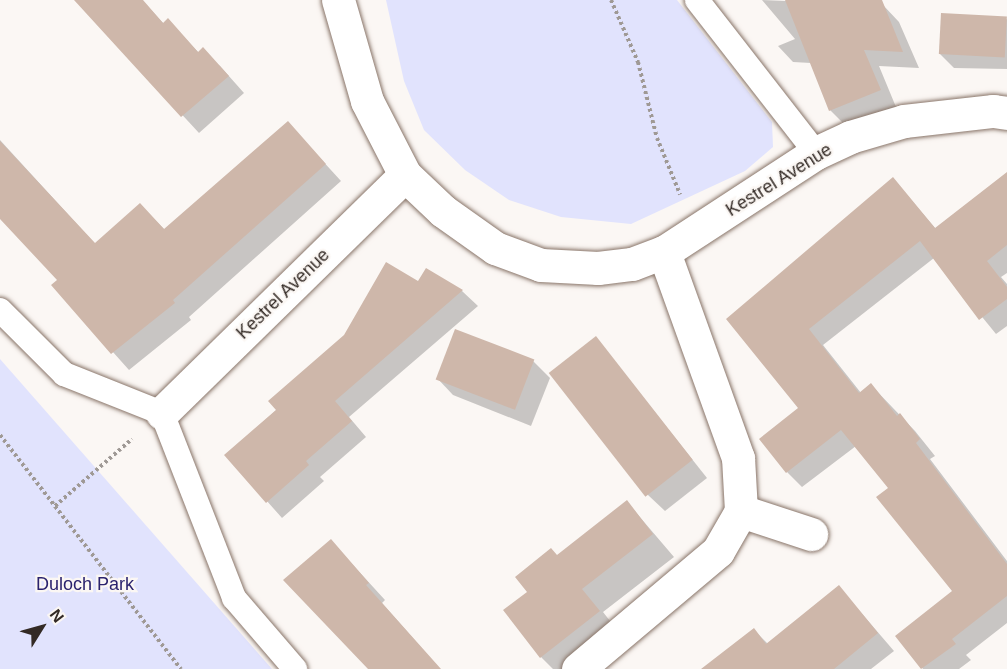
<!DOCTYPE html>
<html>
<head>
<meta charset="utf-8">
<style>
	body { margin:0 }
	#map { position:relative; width:1007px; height:669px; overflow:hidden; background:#fbf7f4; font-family:Arial,sans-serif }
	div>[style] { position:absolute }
	.green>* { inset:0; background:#e1e3fd }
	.shadow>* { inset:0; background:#0003 }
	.building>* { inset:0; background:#ceb7aa; transform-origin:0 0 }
	.path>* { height:4px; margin-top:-2px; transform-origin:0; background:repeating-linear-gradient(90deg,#9f9995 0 3px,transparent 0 6px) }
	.roads { filter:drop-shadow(0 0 2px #897569) drop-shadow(0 0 2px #897569) }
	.service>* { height:24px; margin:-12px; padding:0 12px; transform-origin:12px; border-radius:12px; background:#fff }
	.minor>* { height:33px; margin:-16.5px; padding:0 16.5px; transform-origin:16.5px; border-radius:16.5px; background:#fff }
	span { translate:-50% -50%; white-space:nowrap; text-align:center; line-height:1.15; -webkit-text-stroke:4.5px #fbf7f4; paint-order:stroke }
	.street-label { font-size:18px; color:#332a25 }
	.park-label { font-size:18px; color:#2b236e }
	.north { position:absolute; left:12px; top:597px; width:60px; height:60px; -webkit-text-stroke:4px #fbf7f4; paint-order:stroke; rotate:53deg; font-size:16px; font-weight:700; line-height:24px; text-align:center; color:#332a25 }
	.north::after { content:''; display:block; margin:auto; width:21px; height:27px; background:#332a25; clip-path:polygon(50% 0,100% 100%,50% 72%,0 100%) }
</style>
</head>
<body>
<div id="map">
	<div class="green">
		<div style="clip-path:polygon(386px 0,677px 0,772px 122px,773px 147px,745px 171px,631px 224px,561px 217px,509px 200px,465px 170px,424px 130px,404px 81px)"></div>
		<div style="clip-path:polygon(0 359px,272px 669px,0 669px)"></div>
	</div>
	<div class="shadow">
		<div style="clip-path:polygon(76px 0,142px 0,164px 24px,168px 20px,199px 53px,220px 66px,244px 93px,199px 133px)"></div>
		<div style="clip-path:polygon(762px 0,883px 5px,899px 22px,919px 68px,879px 66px,896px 107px,847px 127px,830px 110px,811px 63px,793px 62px,778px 46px,795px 39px)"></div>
		<div style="clip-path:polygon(1007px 19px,1007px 69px,954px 68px,939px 53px)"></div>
		<div style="clip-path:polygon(288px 123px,341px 181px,189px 317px,191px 320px,129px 370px,53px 285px,59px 280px,0 217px,0 140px,96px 245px,140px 205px,165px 230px)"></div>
		<div style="clip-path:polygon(1007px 174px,1007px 273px,1001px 277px,1007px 284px,1007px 326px,996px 334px,934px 258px,823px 345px,861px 393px,871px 385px,915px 431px,935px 456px,930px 459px,1007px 561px,1007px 623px,966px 655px,971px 660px,959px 669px,923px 669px,897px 636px,954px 591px,890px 488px,856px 446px,802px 487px,787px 472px,800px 408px,728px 319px,893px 179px,936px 229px)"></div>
		<div style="clip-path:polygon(426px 270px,462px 291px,478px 306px,349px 417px,366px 437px,320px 477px,324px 481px,282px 518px,226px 455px,418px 283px)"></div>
		<div style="clip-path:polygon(596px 338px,707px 478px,665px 511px,648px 495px)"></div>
		<div style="clip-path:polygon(533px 361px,550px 378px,531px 426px,453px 395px,437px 378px)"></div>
		<div style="clip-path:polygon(627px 502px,674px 557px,603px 612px,621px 635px,577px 669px,553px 669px,541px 657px,529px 592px,557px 557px)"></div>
		<div style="clip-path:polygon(331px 541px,385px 600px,382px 603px,440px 669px,370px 669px)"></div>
		<div style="clip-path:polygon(839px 587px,894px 651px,871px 669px,707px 669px,754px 630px,768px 644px)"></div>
	</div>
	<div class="building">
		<div style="clip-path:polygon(74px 0,143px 0,163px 23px,168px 18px,198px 52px,203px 47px,229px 76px,181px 117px)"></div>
		<div style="clip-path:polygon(785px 0,882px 0,903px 52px,864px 50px,881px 90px,829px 111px)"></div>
		<div style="left:941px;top:13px;width:66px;height:41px;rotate:3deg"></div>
		<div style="clip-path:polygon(288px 121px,326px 164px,173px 300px,175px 303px,111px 354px,51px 285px,57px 280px,0 219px,0 141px,95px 243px,140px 203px,164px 229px)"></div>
		<div style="clip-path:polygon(1007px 172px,1007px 245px,987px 261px,1007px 287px,1007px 299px,979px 320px,920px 241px,809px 329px,859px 393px,871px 383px,897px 416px,900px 413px,920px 439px,916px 443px,1007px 564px,1007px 596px,952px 639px,956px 644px,921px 669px,895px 636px,952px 591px,876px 497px,888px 488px,841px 430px,786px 473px,759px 439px,798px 408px,726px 319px,893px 177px,935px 228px)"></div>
		<div style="clip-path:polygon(386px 262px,418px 281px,426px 268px,463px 290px,335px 401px,352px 421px,306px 461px,309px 465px,266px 503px,224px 455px,276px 410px,268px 401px,344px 335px)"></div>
		<div style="left:455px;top:329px;width:85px;height:54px;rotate:21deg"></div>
		<div style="left:596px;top:336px;width:157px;height:60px;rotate:52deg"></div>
		<div style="clip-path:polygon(627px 500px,653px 534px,582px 589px,600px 611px,540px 658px,503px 610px,527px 592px,515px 577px,551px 548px,557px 555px)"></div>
		<div style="clip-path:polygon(331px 539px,369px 583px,366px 585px,441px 669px,368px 669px,283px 580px)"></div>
		<div style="clip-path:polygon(839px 585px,878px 633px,834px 669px,701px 669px,754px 628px,766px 644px)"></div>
	</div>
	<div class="path">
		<div style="left:611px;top:0;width:68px;rotate:66.5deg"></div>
		<div style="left:638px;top:62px;width:78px;rotate:76deg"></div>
		<div style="left:657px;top:138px;width:61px;rotate:67.7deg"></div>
		<div style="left:0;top:435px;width:296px;rotate:52.3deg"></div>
		<div style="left:55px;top:506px;width:102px;rotate:-41deg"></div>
	</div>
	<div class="roads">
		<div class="service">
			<div style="left:697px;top:0;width:194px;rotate:52.1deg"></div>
			<div style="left:0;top:310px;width:91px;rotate:45deg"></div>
			<div style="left:64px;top:374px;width:105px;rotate:21.7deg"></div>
			<div style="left:162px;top:413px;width:199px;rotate:68.7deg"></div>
			<div style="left:234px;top:598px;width:94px;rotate:49.3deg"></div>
		</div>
		<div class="minor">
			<div style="left:405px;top:175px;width:52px;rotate:43.5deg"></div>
			<div style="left:443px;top:211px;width:64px;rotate:35.4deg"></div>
			<div style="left:495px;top:248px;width:49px;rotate:20.3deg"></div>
			<div style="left:541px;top:265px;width:57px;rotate:3deg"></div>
			<div style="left:598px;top:268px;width:34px;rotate:-7deg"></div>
			<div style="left:632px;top:264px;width:34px;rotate:-21deg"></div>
			<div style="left:664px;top:252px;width:181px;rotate:-33.1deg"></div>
			<div style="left:816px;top:153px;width:38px;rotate:-25deg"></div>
			<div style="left:850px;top:137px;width:56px;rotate:-16.5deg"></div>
			<div style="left:904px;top:121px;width:90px;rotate:-6.4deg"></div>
			<div style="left:993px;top:111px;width:14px;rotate:8deg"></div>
			<div style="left:162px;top:413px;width:340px;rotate:-44.4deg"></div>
			<div style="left:405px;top:175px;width:83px;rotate:-117.2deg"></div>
			<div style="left:367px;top:101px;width:105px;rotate:-106deg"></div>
			<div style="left:741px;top:511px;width:74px;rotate:18.2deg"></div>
			<div style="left:578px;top:669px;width:183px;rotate:-40.1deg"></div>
			<div style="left:718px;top:551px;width:46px;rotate:-60.1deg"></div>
			<div style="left:741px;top:511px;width:53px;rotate:-93.2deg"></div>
			<div style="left:738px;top:458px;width:219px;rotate:-109.8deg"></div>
		</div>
	</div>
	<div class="street-label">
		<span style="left:779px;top:180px;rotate:-32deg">Kestrel Avenue</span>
		<span style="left:283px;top:294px;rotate:-44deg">Kestrel Avenue</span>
	</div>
	<div class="park-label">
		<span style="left:85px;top:584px">Duloch Park</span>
	</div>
	<div class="north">N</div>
</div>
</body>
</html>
